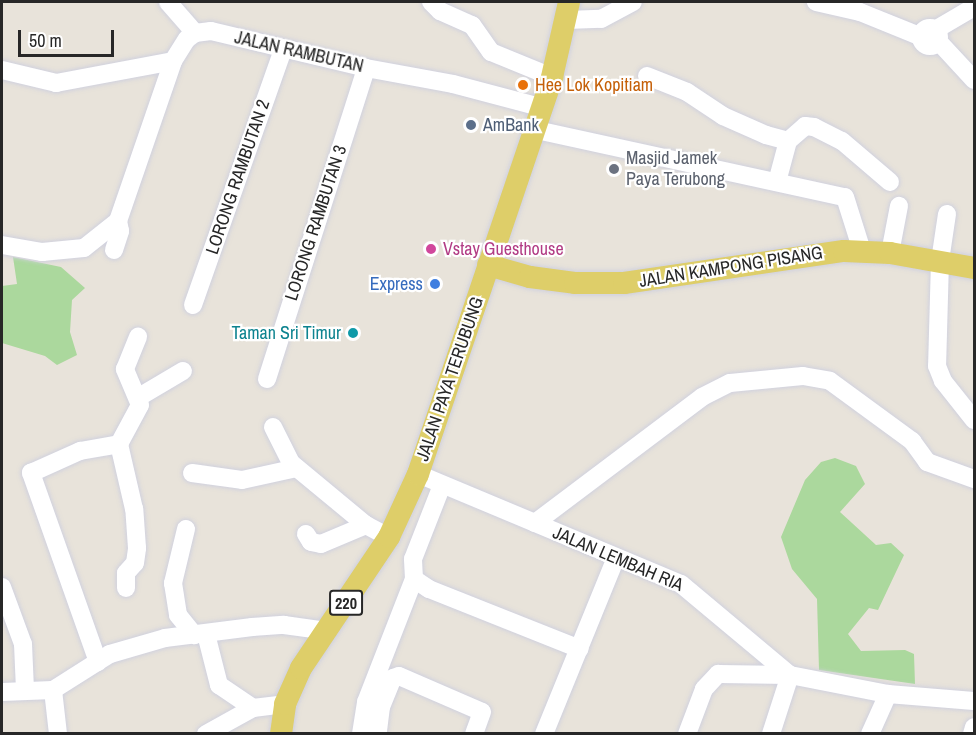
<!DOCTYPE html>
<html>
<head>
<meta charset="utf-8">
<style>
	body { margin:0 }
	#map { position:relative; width:976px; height:735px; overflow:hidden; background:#e8e3da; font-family:"Archivo Narrow",sans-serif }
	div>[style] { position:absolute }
	.green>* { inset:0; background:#abd89d }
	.roads { filter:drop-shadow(0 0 2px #d0d1de) drop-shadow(0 0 2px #d0d1de) }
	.minor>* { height:18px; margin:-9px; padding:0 9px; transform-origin:9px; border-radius:9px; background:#fff }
	.minor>.ring { margin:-9px; padding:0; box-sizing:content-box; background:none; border:18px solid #fff; border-radius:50% }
	.major>* { height:22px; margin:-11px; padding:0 11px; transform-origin:11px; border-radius:11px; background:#dece69 }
	.dots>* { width:16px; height:16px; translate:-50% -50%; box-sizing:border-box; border:3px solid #fff; border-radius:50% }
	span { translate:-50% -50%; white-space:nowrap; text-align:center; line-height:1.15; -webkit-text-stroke:4.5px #fff; paint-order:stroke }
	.shield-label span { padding:2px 4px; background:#fff; border:2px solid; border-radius:4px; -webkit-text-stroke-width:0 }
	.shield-label { font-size:16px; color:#272727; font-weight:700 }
	.street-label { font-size:18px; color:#272727 }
	.food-label { font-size:18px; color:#c56008 }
	.left { translate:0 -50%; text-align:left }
	.service-label { font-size:18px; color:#4e5e75 }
	.worship-label { font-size:18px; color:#5b616d }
	.hotel-label { font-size:18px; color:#b23c85 }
	.shop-label { font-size:18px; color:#366cbe }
	.right { translate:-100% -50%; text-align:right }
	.culture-label { font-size:18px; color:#0d838f }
	.frame { position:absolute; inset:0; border:3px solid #272727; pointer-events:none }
	.scale { position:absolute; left:18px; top:30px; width:96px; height:27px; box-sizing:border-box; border:3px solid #272727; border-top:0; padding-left:8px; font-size:18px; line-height:21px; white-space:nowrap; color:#272727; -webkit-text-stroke:4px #fff; paint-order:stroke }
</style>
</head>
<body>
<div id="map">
	<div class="green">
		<div style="clip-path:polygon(13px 257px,61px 267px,85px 288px,72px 300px,70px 332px,77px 355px,57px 365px,45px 356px,2px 343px,2px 286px,17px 284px)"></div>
		<div style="clip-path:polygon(835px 458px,856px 466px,865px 484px,840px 512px,876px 545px,891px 543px,904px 555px,878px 610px,869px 608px,848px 634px,861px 651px,905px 650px,914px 654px,915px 684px,819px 670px,817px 599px,792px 569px,781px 537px,805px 480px,821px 462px)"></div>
	</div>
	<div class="roads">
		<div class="minor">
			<div style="left:168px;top:2px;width:41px;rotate:48.9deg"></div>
			<div style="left:431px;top:2px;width:13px;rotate:45deg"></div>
			<div style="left:440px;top:11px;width:35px;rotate:24deg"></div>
			<div style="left:472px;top:25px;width:33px;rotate:55deg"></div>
			<div style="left:491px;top:52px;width:66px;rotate:22.3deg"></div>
			<div style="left:816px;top:2px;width:45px;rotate:12.8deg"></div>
			<div style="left:860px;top:12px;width:67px;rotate:22deg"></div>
			<div style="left:566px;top:20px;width:35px;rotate:-2deg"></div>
			<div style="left:601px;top:19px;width:36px;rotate:-28deg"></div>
			<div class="ring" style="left:921px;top:28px;width:0;height:0"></div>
			<div style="left:935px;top:30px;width:45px;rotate:-30.5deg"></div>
			<div style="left:938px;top:41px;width:53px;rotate:47.3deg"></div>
			<div style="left:2px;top:70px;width:56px;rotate:13.5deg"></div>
			<div style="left:56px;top:83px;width:119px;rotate:-10.6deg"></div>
			<div style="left:173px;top:61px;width:26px;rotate:-58deg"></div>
			<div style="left:187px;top:39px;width:10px;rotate:-37deg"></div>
			<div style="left:195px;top:33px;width:16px;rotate:-7deg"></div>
			<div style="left:211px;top:31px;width:159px;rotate:13.4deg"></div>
			<div style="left:366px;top:68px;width:88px;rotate:10.4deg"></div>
			<div style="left:453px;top:84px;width:90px;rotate:14.8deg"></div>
			<div style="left:647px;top:76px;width:43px;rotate:21.8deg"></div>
			<div style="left:687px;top:92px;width:43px;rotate:33.7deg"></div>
			<div style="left:723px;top:116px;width:47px;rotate:23.8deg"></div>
			<div style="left:766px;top:135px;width:23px;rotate:15deg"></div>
			<div style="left:788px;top:141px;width:23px;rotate:-41deg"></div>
			<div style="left:805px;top:126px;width:9px;rotate:6deg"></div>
			<div style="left:814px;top:127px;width:31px;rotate:27deg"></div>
			<div style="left:842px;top:141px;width:63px;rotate:40.5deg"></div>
			<div style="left:532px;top:129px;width:320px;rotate:12.3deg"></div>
			<div style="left:845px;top:197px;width:57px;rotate:72.5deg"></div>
			<div style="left:777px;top:182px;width:42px;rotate:-75deg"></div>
			<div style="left:947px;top:214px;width:48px;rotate:98.5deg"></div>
			<div style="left:940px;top:261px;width:105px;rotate:91.6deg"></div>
			<div style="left:937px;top:366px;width:16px;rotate:68deg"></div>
			<div style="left:943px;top:381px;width:50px;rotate:51.5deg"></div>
			<div style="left:2px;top:245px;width:41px;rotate:9.9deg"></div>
			<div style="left:42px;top:252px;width:42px;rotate:-5.4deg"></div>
			<div style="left:84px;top:248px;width:43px;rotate:-38.5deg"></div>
			<div style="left:114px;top:250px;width:20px;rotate:-72deg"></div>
			<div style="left:120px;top:231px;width:10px;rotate:-101deg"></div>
			<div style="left:118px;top:221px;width:169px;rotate:-71deg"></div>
			<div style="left:890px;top:253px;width:48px;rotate:-79.2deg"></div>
			<div style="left:193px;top:305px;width:271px;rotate:-70.6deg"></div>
			<div style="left:267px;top:379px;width:326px;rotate:-72.3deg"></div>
			<div style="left:139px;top:397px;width:51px;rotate:-30.6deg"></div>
			<div style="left:273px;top:427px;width:40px;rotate:63.4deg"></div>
			<div style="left:291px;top:463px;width:97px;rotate:39.6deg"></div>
			<div style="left:192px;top:473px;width:50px;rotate:8deg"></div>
			<div style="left:242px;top:480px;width:56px;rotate:-12.3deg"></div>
			<div style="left:418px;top:474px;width:285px;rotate:22.7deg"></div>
			<div style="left:681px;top:584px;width:142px;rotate:39.9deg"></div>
			<div style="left:790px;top:675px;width:100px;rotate:11deg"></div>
			<div style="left:888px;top:694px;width:86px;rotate:4.7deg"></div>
			<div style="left:535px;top:523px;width:209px;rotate:-37deg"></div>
			<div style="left:702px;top:397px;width:31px;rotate:-27deg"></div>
			<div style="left:730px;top:383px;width:73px;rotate:-5.5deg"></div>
			<div style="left:803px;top:376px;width:27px;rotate:10deg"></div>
			<div style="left:830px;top:381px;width:102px;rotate:36.2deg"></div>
			<div style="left:912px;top:441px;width:26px;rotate:54deg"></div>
			<div style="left:927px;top:462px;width:50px;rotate:19.9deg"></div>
			<div style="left:186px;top:529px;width:56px;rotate:103.5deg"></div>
			<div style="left:173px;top:583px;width:32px;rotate:81deg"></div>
			<div style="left:178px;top:615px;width:26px;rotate:51deg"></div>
			<div style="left:306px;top:534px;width:9px;rotate:58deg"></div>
			<div style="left:311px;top:542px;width:10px;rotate:11deg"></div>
			<div style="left:321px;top:544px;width:49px;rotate:-22.9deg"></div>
			<div style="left:366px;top:525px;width:26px;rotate:28deg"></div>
			<div style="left:414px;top:579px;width:18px;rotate:34deg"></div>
			<div style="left:429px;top:589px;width:162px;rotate:21.7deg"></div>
			<div style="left:2px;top:587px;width:61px;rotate:69.8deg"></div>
			<div style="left:23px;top:644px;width:46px;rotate:87.5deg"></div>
			<div style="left:126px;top:588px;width:15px;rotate:-90deg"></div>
			<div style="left:126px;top:573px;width:13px;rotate:-48deg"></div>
			<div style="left:135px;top:563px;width:15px;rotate:-82deg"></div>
			<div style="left:137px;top:548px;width:39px;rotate:-94deg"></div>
			<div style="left:134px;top:509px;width:67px;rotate:-103deg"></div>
			<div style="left:119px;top:444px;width:44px;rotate:-61.7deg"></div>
			<div style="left:140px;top:405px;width:39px;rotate:-113deg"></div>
			<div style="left:125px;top:369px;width:35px;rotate:-68deg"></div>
			<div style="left:206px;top:634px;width:53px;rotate:75.7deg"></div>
			<div style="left:219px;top:685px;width:41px;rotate:34.1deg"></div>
			<div style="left:98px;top:662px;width:201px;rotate:-109.5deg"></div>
			<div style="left:31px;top:473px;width:54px;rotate:-24.2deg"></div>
			<div style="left:80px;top:451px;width:40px;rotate:-10deg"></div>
			<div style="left:53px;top:690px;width:44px;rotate:83.5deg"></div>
			<div style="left:2px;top:692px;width:51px;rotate:-2.2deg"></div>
			<div style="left:53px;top:690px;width:67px;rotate:-32.3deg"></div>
			<div style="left:110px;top:654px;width:57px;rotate:-16.2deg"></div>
			<div style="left:165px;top:638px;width:88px;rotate:-7.2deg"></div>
			<div style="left:252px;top:627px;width:32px;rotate:-4deg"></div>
			<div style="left:284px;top:625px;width:43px;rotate:7.9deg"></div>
			<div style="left:378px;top:731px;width:24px;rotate:-83deg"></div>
			<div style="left:381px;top:707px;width:31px;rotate:-68deg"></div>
			<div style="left:393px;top:678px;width:6px;rotate:-18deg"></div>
			<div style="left:399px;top:676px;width:90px;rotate:23.4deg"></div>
			<div style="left:482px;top:712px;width:23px;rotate:110deg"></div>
			<div style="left:206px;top:734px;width:54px;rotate:-29deg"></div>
			<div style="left:253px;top:708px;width:32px;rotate:-7deg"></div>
			<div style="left:361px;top:734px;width:32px;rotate:-81deg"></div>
			<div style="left:366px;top:702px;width:132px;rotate:-68.7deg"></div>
			<div style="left:414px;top:579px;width:20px;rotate:-93deg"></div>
			<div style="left:413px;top:559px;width:79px;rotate:-68.6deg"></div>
			<div style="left:544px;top:734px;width:190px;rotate:-67.8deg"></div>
			<div style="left:687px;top:734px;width:48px;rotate:-69.3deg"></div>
			<div style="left:704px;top:689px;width:21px;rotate:-47deg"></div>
			<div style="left:718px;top:674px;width:72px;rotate:0.8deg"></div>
			<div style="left:790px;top:675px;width:62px;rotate:107.9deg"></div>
			<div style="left:870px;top:734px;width:44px;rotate:-65.8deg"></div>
			<div style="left:972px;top:734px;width:7px;rotate:-74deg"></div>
		</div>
		<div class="major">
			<div style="left:488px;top:265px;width:44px;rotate:15.9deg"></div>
			<div style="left:530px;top:277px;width:45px;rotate:7.6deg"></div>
			<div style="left:575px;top:283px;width:49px"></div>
			<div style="left:624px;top:283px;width:222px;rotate:-8.3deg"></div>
			<div style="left:844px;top:251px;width:46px;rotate:2.5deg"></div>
			<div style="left:890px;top:253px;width:85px;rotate:10.1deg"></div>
			<div style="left:281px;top:734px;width:30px;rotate:-82deg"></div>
			<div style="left:285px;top:704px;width:39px;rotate:-66deg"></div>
			<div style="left:301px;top:668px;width:158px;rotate:-56.1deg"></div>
			<div style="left:389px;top:537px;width:69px;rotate:-65.3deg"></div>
			<div style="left:418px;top:474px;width:419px;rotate:-71.3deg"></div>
			<div style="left:552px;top:77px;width:77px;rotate:-77.2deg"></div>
		</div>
	</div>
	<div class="dots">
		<div style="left:523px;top:85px;background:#e8710a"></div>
		<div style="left:471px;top:125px;background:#5c6f8a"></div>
		<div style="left:614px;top:169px;background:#6b7280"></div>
		<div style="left:431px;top:249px;background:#d1479c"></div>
		<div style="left:435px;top:284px;background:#3f7fe0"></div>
		<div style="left:353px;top:333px;background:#0f9aa8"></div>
	</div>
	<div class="shield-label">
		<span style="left:346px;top:603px">220</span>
	</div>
	<div class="street-label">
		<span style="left:299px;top:52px;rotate:13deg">JALAN RAMBUTAN</span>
		<span style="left:238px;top:177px;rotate:-71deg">LORONG RAMBUTAN 2</span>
		<span style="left:316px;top:223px;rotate:-72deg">LORONG RAMBUTAN 3</span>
		<span style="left:731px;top:267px;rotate:-9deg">JALAN KAMPONG PISANG</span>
		<span style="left:450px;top:379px;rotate:-71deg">JALAN PAYA TERUBUNG</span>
		<span style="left:618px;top:559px;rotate:23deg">JALAN LEMBAH RIA</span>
	</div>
	<div class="food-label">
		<span class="left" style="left:535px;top:85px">Hee Lok Kopitiam</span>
	</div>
	<div class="service-label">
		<span class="left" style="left:483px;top:125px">AmBank</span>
	</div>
	<div class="worship-label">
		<span class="left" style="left:626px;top:169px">Masjid Jamek<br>Paya Terubong</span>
	</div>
	<div class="hotel-label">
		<span class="left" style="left:443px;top:249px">Vstay Guesthouse</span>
	</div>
	<div class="shop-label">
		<span class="right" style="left:423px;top:284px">Express</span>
	</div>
	<div class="culture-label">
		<span class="right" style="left:341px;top:333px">Taman Sri Timur</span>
	</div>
	<div class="frame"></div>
	<div class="scale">50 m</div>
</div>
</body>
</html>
